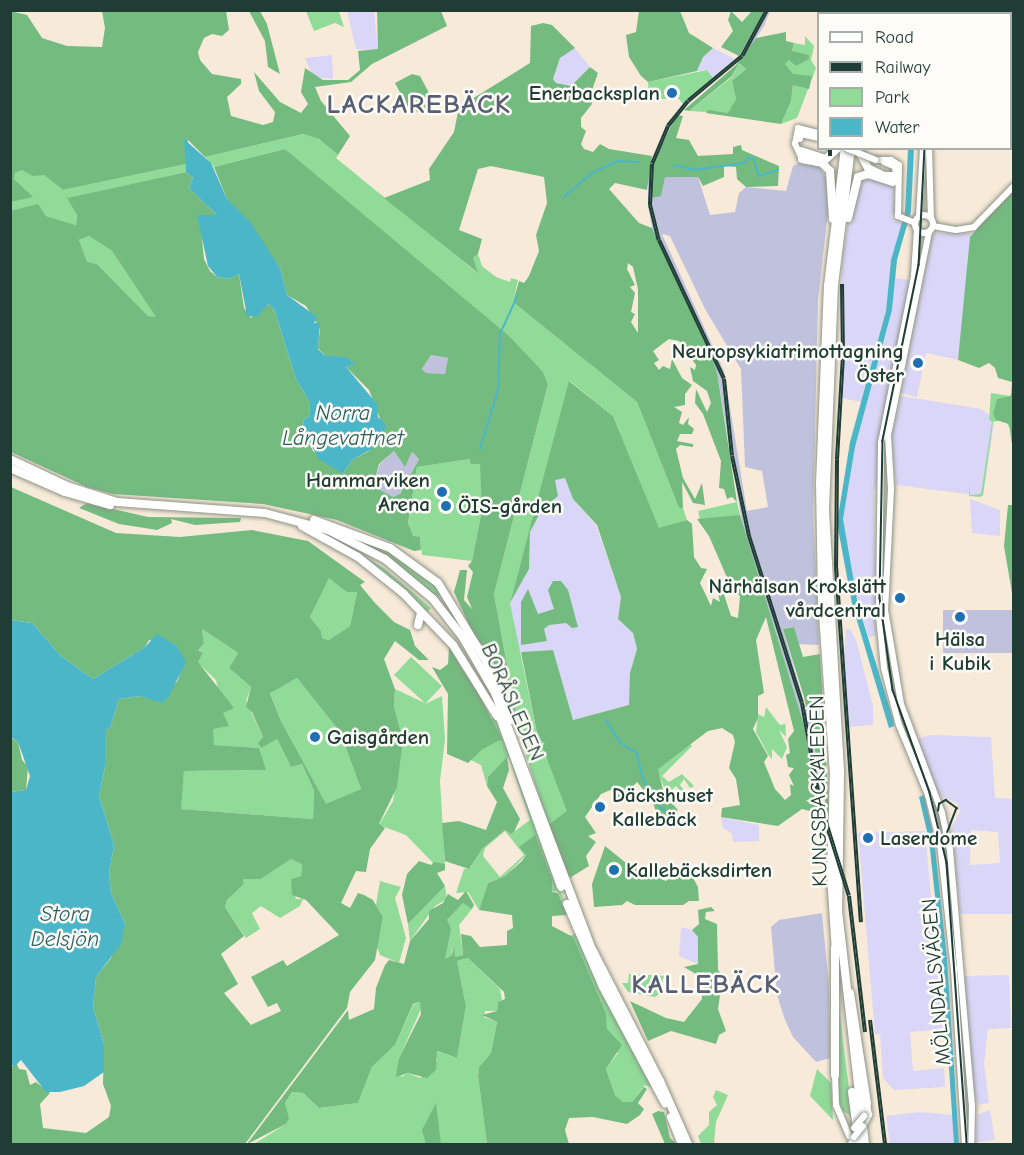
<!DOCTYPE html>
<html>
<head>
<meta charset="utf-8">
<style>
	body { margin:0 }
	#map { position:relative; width:1024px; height:1155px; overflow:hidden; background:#f8ead9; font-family:"Comic Neue",sans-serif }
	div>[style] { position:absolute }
	.built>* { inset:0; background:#dad6f7 }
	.industrial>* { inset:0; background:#c0c2dd; transform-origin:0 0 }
	.green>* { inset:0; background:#90db98; transform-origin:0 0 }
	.forest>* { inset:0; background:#74bb80 }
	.water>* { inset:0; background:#4cb6c9 }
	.stream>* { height:1.5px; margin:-0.75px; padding:0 0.75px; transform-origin:0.75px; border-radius:0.75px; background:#4cb6c9 }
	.roads { filter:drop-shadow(0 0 2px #8c9486) drop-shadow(0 0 2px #8c9486) }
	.major>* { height:6px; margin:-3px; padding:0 3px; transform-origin:3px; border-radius:3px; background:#fff }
	.major>.ring { margin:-3px; padding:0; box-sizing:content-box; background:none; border:6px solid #fff; border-radius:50% }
	.highway>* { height:8px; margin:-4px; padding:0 4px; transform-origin:4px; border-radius:4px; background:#fff }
	.tram>* { height:1.5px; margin:-0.75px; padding:0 0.75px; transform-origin:0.75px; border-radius:0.75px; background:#1f3d34 }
	.rail>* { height:4px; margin-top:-2px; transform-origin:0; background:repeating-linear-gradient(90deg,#fdfcf7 0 4.5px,#1f3d34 0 9px); box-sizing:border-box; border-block:2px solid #1f3d34 }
	.bridges { filter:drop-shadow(0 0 2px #8c9486) drop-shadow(0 0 2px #8c9486) }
	.major-bridge>* { height:6px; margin:-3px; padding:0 3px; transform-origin:3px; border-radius:3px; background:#fff }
	.dots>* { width:16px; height:16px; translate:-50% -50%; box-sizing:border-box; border:3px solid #fdfcf7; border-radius:50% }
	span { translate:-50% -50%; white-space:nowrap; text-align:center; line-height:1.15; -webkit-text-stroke:5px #fdfcf7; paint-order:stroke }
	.poi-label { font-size:21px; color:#1f3d34; font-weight:700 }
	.right { translate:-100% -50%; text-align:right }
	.left { translate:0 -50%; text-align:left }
	.street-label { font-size:21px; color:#1f3d34 }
	.water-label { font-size:22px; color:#2c6161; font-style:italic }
	.district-label { font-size:27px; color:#585f72; font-weight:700; letter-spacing:1.5px }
	.frame { position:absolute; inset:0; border:12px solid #1f3d34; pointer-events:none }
	.legend { position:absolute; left:817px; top:12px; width:195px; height:138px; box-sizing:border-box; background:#fdfcf7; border:2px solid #a4b0a9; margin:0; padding:8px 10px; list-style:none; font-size:18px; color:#1f3d34 }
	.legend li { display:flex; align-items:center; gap:12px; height:30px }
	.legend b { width:30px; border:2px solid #a4b0a9 }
</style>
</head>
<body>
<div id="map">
	<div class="built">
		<div style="clip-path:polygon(347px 11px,374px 11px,378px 50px,356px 49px)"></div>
		<div style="clip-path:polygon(938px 11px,1013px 11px,1013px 70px,1011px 70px,1010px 14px)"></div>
		<div style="clip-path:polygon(575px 48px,590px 67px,571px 86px,556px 83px,553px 80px,560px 58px)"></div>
		<div style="clip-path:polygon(713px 48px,735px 59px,713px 78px,707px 70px,697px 71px,703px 57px)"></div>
		<div style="clip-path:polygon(332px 55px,333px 79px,313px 77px,305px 58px)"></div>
		<div style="clip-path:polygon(864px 175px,893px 185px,895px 210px,891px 217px,903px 224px,891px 260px,886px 311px,861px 402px,842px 398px,842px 257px,856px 183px)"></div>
		<div style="clip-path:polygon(935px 233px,971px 233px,964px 315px,958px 360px,926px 353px,917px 397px,901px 393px,931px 236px)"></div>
		<div style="clip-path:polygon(895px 278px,911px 280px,879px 441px,879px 479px,874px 492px,876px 635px,869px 638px,858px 605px,843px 519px,855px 447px,892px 310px)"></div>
		<div style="clip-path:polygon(901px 396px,981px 409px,988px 414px,994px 424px,983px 496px,896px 485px,891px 438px)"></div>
		<div style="clip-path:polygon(565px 477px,573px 499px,596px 525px,621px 597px,618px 619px,633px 633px,637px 649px,630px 673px,630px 705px,572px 720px,553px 650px,517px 652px,510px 603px,529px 569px,530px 532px,541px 511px,558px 496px,554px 480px)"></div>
		<div style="clip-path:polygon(970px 499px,1000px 510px,1000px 536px,972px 533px)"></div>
		<div style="clip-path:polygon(846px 629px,851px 630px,857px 643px,873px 706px,873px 725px,848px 727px,844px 656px)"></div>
		<div style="clip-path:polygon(evenodd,930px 735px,991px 737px,995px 798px,1013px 799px,1013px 914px,960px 914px,952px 827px,960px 811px,957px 803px,940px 796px,932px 779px,918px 739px,930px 735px,971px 830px,998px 832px,1000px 863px,970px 865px,971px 830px)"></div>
		<div style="clip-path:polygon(721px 817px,759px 825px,759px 841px,733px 842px,732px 834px,722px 827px)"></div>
		<div style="clip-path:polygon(925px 831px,943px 1029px,910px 1032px,913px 1071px,944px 1068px,945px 1087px,894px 1090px,883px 1078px,880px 1034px,875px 1034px,858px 833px)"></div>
		<div style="clip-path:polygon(681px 927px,692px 930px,698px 937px,698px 964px,679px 956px)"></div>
		<div style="clip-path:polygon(1009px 975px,1011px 1028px,988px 1029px,984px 1064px,989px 1103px,978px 1105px,972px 1086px,964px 976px)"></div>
		<div style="clip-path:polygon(990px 1110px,995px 1140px,976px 1142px,977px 1115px)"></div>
		<div style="clip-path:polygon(919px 1112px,953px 1115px,954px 1144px,890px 1144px,886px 1116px)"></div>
	</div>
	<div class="industrial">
		<div style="clip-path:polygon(evenodd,765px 11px,770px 11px,764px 26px,747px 52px,676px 115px,662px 141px,665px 177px,698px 177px,710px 215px,735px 212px,739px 193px,746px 187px,786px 191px,793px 166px,799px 163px,819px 166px,826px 178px,828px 212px,818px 300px,813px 515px,819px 645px,797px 644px,794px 627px,783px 629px,809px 720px,829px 838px,804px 725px,742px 523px,717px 372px,652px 228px,648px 204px,648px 174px,667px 124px,686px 100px,739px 56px,765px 11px,662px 234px,670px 236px,705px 309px,741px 369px,745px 467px,762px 471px,768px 507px,747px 511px,724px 371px,662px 234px)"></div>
		<div style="clip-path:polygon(431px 355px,448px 358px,445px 374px,426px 373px,422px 369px)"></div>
		<div style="clip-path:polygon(394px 451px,405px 467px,412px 452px,419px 459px,400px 494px,393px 497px,372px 486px,380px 464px)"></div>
		<div style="left:1013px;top:610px;width:43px;height:70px;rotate:90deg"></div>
		<div style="clip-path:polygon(822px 913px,829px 987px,830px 1058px,816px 1062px,793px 1037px,785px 1020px,777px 995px,771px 927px,779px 920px)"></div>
	</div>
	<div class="green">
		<div style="clip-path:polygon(306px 11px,339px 12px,344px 27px,335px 23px,314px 31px)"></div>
		<div style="clip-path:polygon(805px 36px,814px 46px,811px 60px,816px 68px,797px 118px,781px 124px,791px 101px,793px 85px,785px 63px,797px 54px,792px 51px,794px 43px,805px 45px)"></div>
		<div style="clip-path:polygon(739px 63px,746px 69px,732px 81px,736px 99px,731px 110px,727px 113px,689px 111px,732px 77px)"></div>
		<div style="clip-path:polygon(707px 70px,713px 78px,683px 104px,679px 99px,649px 99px,648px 82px)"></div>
		<div style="clip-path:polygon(303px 134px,319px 139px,338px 155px,336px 158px,476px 272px,473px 258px,478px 254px,482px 266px,496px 277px,510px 282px,511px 278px,518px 280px,513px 302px,637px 402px,679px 508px,683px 508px,687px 520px,659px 529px,613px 416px,570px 381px,510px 603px,537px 733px,568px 811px,548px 825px,520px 736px,494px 594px,548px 384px,543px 372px,285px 149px,214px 167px,205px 157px)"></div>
		<div style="clip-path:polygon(186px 164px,186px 172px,68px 198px,77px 215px,76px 225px,46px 216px,38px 205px,11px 211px,10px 202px,32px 197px,14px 179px,14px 173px,22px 170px,44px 175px,63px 190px)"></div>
		<div style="clip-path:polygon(89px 236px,112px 251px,157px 318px,148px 316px,97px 264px,87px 263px,79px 240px)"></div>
		<div style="clip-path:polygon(1013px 388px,1013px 433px,1004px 419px,993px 422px,983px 495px,980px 497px,969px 496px,970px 485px,970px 495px,981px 494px,992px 422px,989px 419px,991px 393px,1010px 396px)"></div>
		<div style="clip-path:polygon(470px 459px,481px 464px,482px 510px,472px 561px,422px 555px,420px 538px,412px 536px,408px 523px,417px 467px)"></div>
		<div style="left:737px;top:502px;width:13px;height:40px;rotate:77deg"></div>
		<div style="clip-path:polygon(345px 534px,389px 550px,442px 590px,440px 595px,436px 599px,390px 559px)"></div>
		<div style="clip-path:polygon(339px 543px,384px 568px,431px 608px,426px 614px,386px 575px)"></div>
		<div style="clip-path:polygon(329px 577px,347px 591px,357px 592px,350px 626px,329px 640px,322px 638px,321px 631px,310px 617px)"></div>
		<div style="clip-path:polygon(202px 629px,238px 653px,229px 668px,251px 687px,246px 701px,263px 737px,258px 743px,277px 739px,291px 767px,302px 764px,314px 791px,313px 819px,180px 809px,184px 771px,265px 770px,258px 748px,213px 745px,213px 729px,223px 713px,216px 680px,197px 662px,203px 651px,198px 650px,198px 644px,204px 643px)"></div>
		<div style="clip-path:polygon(411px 657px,442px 686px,425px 704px,442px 696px,445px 739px,440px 781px,445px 864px,433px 863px,406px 835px,379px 825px,393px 801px,403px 740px,394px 706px,395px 689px,425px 703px,394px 675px)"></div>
		<div style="clip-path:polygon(297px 678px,340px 732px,361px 789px,326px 805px,281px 721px,270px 692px)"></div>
		<div style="clip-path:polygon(766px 707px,780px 725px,785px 724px,785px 717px,786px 737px,779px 730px,787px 747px,782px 759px,772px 749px,772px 759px,769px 756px,756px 732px,758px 714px,764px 717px)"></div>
		<div style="clip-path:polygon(evenodd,493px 714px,510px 756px,569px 914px,557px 891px,552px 892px,526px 855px,505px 876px,488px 883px,479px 910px,468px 892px,456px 893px,464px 869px,470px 868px,483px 848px,505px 830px,511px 834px,530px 820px,509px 757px,488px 777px,487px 786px,481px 765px,471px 760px,483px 749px,493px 714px,505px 831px,524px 855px,500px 877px,483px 856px,485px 848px,505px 831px)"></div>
		<div style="clip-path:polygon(687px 740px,692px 746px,662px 776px,669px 782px,682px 774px,694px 786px,690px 788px,684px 779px,680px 785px,685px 791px,678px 797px,681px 792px,676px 786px,667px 795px,657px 769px)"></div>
		<div style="clip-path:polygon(291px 859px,302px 863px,301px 876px,291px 879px,296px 899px,303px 899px,300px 906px,280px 918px,261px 906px,252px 913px,260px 929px,246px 938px,225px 907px,227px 900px,244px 884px,243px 879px,261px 879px)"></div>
		<div style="clip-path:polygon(380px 881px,401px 887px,395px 898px,406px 938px,399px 963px,380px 955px,377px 947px,383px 917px,376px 905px)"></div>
		<div style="clip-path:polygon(445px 886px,447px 899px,435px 906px,410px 941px,408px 924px)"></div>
		<div style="clip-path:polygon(464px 902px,472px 909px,459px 925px,463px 955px,455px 957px,453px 946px,452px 955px,445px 959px,447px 920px)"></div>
		<div style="clip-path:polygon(576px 933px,608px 1003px,654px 1089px,645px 1085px,632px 1102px,623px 1102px,615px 1095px,606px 1069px,618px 1053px,607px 1029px,605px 1014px,570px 936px)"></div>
		<div style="clip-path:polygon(468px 958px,500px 989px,502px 1000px,498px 1002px,497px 1011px,485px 1011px,484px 1017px,497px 1022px,491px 1053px,479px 1067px,478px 1076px,487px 1144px,254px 1144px,286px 1124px,285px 1103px,292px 1092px,303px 1093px,319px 1108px,358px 1103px,372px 1067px,395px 1045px,413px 1005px,420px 1002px,422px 1007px,399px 1058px,401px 1077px,408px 1073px,420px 1078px,437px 1061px,436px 1051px,457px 1058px,466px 1006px,457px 961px)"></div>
		<div style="clip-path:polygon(629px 974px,667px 976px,671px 977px,669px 985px,663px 978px,660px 994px,655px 997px,628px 992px,622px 983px,628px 983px)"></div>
		<div style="clip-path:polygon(836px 983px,846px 1065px,853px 1118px,842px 1110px,839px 1100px)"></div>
		<div style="clip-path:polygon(817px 1069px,831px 1083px,833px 1120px,810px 1096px)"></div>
		<div style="clip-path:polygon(716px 1090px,728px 1095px,716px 1122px,714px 1144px,701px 1144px,698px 1136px,709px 1125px,709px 1112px,717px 1105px,713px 1097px)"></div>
	</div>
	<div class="forest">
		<div style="clip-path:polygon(10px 11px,27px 15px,42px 38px,67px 46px,102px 47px,105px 28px,102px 11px,226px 11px,229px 30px,222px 36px,212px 34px,204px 38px,198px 52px,200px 60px,212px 74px,241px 79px,241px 84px,227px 97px,231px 116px,263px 125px,273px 122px,275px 112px,259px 91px,254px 72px,280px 102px,301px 113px,308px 104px,301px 92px,305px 68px,323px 80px,348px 80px,360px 70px,358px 51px,378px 49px,377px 11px,441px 11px,447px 26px,372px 64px,351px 82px,315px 87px,321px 101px,350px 136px,338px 155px,319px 139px,303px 134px,205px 157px,188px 140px,186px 164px,63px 190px,44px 175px,33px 176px,22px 170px,15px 173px,14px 179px,33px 197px,11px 202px)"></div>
		<div style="clip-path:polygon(249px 11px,260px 11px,267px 24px,280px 74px,268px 67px,265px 41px)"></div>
		<div style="clip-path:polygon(639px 11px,680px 11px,689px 33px,713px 48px,703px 57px,697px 71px,648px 82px,641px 76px,629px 57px,626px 35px,636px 32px)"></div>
		<div style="clip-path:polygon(731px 11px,742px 22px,752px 11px,765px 11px,739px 56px,721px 47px,733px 31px,728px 20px)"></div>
		<div style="clip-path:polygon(evenodd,543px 23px,552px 25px,575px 48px,560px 58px,553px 79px,556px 83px,571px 86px,590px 67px,598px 73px,590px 96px,592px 104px,581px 118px,581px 127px,586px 131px,581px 144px,584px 149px,593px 152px,600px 144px,609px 149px,652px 156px,647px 190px,615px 183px,609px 189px,639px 223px,652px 228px,707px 344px,717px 372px,737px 502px,732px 497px,727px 499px,724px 489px,719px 488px,721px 461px,703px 414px,695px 403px,696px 389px,707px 412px,711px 403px,707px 391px,693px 381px,690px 367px,695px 370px,696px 365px,679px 341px,669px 339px,653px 351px,659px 360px,654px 363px,659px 370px,663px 366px,670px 369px,672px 359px,682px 378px,692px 385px,685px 394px,685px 405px,674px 407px,682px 412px,679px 423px,683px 425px,689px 417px,688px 424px,694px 429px,692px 434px,680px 434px,677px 441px,693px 444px,693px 447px,680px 445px,676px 449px,683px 478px,695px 499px,702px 483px,705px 505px,693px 503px,682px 482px,683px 508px,679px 508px,637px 402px,513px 302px,519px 281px,524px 283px,529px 276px,539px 251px,536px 235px,547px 203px,544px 177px,491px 166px,478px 169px,459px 230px,482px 239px,478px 254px,473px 258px,478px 273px,384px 198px,430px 180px,429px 169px,454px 132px,459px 107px,530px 63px,531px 26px,543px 23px,628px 263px,633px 267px,638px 289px,638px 333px,631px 322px,635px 314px,631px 312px,635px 293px,630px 287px,635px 285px,627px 269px,628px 263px)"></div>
		<div style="clip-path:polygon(786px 32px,786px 41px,794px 43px,792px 51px,809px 55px,809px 59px,796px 66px,789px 60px,785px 64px,793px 74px,812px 76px,809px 89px,793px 85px,791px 101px,781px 124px,706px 113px,708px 110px,727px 113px,730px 110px,736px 99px,732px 81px,746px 69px,739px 63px,732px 76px,689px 111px,684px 110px,736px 65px,756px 38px)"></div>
		<div style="clip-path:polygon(412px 74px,420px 76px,436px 106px,425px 113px,409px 110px,395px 83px)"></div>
		<div style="clip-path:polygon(676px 115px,683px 116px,676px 138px,689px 140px,698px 156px,733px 154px,733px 147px,741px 145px,742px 150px,779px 166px,778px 186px,746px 187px,737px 179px,736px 167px,724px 166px,724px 177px,703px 186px,698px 177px,665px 177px,661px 196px,651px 198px,654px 162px)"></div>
		<div style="clip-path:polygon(evenodd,285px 149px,509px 336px,543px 372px,548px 384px,494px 594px,520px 736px,489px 650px,476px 640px,454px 592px,460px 570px,467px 570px,464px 600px,472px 609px,467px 597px,473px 572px,468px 566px,472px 561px,482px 510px,480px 464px,471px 464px,470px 459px,417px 467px,408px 523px,413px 536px,420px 537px,421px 550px,414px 551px,337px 520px,263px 504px,113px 494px,87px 487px,11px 452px,10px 211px,38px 204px,46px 216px,76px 225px,77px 215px,67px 198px,186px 172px,193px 178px,189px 188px,217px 215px,207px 216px,201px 229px,204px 259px,210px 271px,217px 277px,229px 279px,239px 274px,244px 308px,251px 318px,268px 304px,274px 309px,296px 379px,309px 401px,310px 416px,304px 419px,302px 430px,313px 451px,343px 474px,352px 460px,369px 451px,382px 424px,369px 390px,346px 367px,355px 364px,325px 356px,318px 348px,320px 329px,306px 306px,287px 295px,280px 268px,227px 199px,214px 167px,285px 149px,89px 236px,112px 251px,156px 317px,148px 316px,97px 264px,87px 262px,79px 240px,89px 236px,285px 149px,431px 355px,448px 358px,445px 374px,426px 373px,422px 369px,431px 355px,285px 149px,394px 451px,405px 467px,412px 452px,419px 459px,400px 494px,393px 497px,373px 486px,379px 464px,394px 451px)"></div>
		<div style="clip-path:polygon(1013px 188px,1013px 451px,1009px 424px,996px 420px,993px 414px,997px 399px,1011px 396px,1012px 382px,998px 378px,995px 368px,989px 363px,979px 368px,958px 360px,970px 237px)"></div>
		<div style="clip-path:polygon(evenodd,569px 381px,613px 416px,659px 528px,687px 520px,692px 524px,694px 557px,701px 568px,707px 569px,700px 583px,711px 606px,713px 598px,720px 602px,717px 589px,721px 585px,731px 616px,738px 618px,740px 596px,732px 589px,709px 536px,697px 519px,740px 515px,804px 725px,821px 814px,802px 809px,778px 826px,721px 817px,722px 808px,740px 805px,736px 779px,729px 768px,735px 742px,733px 735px,722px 728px,708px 731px,658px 769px,664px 794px,678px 810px,666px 824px,661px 823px,651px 799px,637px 782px,622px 799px,614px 797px,615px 788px,601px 794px,585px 817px,596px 833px,588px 836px,596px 842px,586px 856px,589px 866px,568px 879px,548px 825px,567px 811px,537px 733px,521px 652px,553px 650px,573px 720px,629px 705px,630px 673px,637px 649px,633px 633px,618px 619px,621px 597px,597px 525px,573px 499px,565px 478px,555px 480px,558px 496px,541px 511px,530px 532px,529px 569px,510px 603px,569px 381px,766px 617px,794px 731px,788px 739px,790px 753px,786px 755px,788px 767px,794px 768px,789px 775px,794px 786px,790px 784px,791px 795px,785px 800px,775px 789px,764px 762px,768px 756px,753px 729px,758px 718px,758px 696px,764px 693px,756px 640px,766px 617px)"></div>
		<div style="clip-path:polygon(evenodd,11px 487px,116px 533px,180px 537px,252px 530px,308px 541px,365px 582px,360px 585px,375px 603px,394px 622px,410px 630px,415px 646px,429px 660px,419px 660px,395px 641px,384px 659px,395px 689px,394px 706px,403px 740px,397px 787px,379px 824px,385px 828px,370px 849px,366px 872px,356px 871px,341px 903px,350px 908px,358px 893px,364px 895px,373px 900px,383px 917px,375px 960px,350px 992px,347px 1008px,245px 1144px,11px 1144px,11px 1068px,16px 1062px,19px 1069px,26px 1070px,30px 1085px,36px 1082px,50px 1093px,40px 1104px,43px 1128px,86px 1133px,109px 1117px,111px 1106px,103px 1084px,104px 1044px,93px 1007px,96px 977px,111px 958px,125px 924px,111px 893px,109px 873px,114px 845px,99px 796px,105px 766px,105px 730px,110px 728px,119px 699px,140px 696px,161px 702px,178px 680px,182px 666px,177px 646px,149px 640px,145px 647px,93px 679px,61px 656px,32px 623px,11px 620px,11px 487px,329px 578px,347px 592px,357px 592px,350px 626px,329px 640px,322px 638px,321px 631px,310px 617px,329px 578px,11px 487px,202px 629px,238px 653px,229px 668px,251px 687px,246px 707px,252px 712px,263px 737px,258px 743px,261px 748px,277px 739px,291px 767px,302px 764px,314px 791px,313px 819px,181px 809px,184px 771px,266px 770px,259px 748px,214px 745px,213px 729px,229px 726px,223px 713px,234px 708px,198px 662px,203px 652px,198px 650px,204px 643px,202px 629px,11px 487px,297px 678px,340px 732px,361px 789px,326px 804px,281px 721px,270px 693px,297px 678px,11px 487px,291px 859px,302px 864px,301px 876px,291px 879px,292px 895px,306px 900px,339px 935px,287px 966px,283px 960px,251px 977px,268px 1007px,277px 1003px,281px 1011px,251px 1025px,224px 993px,238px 984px,221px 954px,244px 936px,225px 907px,227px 900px,244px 884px,243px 879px,261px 879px,291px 859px)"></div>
		<div style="clip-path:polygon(87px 503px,148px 517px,241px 518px,240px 522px,195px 525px,171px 519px,172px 523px,157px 530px,119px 524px,79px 508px)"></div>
		<div style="clip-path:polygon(1008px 505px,1013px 505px,1013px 599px,1004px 546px)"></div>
		<div style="clip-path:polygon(553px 581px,561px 581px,568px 590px,578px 627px,572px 628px,566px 623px,549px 625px,544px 629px,547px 641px,521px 645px,521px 602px,528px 589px,538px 614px,554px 609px,548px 590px)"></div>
		<div style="clip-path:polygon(794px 627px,803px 657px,820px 654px,830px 825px,804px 697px,783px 629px)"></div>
		<div style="clip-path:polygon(449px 647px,463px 670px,467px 671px,502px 739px,483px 749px,468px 763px,447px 754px,448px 694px,432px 667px,440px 670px,448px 664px)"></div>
		<div style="clip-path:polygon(10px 737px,18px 742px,22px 760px,28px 767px,26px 790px,11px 792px)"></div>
		<div style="clip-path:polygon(507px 757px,509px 770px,503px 788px,520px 819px,514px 832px,511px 834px,505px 830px,483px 848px,469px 869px,445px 861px,442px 823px,459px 821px,486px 830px,497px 802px,487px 786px,488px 777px)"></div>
		<div style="clip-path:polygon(535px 835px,552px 880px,552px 892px,558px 893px,568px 915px,552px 916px,552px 926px,573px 937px,606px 1014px,607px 1029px,622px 1045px,606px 1069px,615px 1095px,623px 1102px,632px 1102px,644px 1087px,647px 1089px,638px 1103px,644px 1109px,640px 1115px,627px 1124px,593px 1117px,569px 1118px,565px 1130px,569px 1144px,487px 1144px,478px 1076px,479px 1067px,491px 1053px,497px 1022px,482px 1015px,497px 1011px,498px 1002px,505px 999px,504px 992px,468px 958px,457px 961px,466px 1006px,457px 1058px,437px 1051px,436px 1070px,427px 1078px,408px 1073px,396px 1077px,399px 1058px,421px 1014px,420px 1002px,413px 1004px,395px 1045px,372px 1067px,358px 1103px,319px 1108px,303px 1093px,292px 1092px,285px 1103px,289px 1118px,286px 1124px,247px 1144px,348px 1010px,349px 1020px,374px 1009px,376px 988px,385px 965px,389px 960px,404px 964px,410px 941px,429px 919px,429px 911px,443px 903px,448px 894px,458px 900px,466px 891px,474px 905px,472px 909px,463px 903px,447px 920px,451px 929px,445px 959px,452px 955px,454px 946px,455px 957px,463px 955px,461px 934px,471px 936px,480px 947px,507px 945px,507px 931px,513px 928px,512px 915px,479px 910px,488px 883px,505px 876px,522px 861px,526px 855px,519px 847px)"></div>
		<div style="clip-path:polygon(605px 846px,631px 867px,666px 881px,687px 867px,698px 887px,699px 901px,689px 901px,683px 905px,635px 905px,627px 901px,622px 905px,594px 907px,592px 884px)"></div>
		<div style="clip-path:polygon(419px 861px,431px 865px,434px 862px,445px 864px,445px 870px,437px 873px,445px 886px,408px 924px,402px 895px,407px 874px)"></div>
		<div style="clip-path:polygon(711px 907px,715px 911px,706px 912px,705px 919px,717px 924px,718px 970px,723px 976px,718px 1009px,726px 1031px,719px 1035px,716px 1044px,671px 1031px,648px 1041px,630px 1001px,666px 1018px,684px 1022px,702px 999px,701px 977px,684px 967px,698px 964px,698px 937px,692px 930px,699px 924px,698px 910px)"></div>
		<div style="clip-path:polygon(436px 1103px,441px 1144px,426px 1144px,422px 1130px)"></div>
		<div style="clip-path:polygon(658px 1111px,664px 1112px,670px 1138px,677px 1144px,665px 1144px,652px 1114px)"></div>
	</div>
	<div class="water">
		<div style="clip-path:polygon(184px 139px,211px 163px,227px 199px,250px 222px,280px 268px,287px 295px,317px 317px,314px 323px,320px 323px,318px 349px,325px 356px,345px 357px,356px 364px,346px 367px,377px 404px,378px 417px,386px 425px,382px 437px,377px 446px,352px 460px,343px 474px,319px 459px,302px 430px,304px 419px,310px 416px,309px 401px,296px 379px,274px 309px,268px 304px,257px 317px,247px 316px,239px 274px,229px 279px,217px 277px,208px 266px,197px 215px,217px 215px,189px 188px,193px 178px,186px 172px)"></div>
		<div style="clip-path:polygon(908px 149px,914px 149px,911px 211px,897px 260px,892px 310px,855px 447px,843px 519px,858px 605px,893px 719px,894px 726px,889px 728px,852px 604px,837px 523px,850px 442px,886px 311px,891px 260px,905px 212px)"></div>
		<div style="clip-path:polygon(11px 620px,32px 623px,61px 656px,93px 679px,145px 647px,157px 634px,177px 646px,186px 662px,168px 698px,162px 703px,140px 696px,119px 699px,110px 728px,105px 730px,105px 766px,99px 796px,114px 845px,109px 873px,111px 893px,125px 924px,121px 944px,96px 977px,93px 1007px,104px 1044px,104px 1072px,84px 1086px,60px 1092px,46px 1092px,21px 1060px,14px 1067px,11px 1064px,11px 792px,26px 790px,30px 776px,18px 742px,11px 737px)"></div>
		<div style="clip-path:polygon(924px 795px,934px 838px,947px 959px,959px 1144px,954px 1144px,942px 962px,929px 840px,919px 797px)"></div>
	</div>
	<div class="stream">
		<div style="left:674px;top:165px;width:22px;rotate:13deg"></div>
		<div style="left:695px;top:170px;width:49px;rotate:-8.1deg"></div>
		<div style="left:744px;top:163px;width:6px;rotate:-51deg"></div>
		<div style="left:748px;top:158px;width:6px;rotate:9deg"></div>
		<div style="left:754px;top:159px;width:18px;rotate:74deg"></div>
		<div style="left:759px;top:176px;width:20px;rotate:-18deg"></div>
		<div style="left:590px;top:174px;width:31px;rotate:-25deg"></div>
		<div style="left:618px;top:161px;width:21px;rotate:3deg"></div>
		<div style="left:563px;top:198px;width:35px;rotate:-41deg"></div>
		<div style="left:480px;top:449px;width:62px;rotate:-73deg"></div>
		<div style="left:498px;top:390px;width:56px;rotate:-88deg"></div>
		<div style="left:500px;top:334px;width:41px;rotate:-65.3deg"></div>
		<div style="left:607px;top:721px;width:26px;rotate:58deg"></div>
		<div style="left:621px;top:743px;width:19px;rotate:32deg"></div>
		<div style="left:637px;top:753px;width:30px;rotate:76deg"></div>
		<div style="left:644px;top:782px;width:16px;rotate:43deg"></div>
		<div style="left:656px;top:793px;width:15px;rotate:74deg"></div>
		<div style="left:660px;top:807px;width:9px;rotate:36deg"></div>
	</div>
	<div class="roads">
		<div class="major">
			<div style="left:925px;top:14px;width:4px;rotate:-90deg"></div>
			<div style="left:934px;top:14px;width:4px;rotate:-90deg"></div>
			<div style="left:800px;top:139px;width:5px;rotate:-79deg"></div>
			<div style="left:801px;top:134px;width:17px;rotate:13deg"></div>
			<div style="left:929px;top:148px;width:70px;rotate:88.4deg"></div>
			<div style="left:802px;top:159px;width:17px;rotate:-115deg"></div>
			<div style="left:795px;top:144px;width:16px;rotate:-79deg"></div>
			<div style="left:798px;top:128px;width:21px;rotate:14deg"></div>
			<div style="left:876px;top:160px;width:15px"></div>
			<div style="left:891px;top:160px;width:9px;rotate:32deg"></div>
			<div style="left:899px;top:165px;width:51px;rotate:91.1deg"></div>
			<div style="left:898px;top:216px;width:18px;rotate:22deg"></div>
			<div style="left:884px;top:162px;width:12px;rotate:24deg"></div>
			<div style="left:895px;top:167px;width:8px;rotate:83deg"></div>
			<div class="ring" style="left:915px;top:215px;width:12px;height:12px"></div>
			<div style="left:919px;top:216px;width:68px;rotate:-86.6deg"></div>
			<div style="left:933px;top:226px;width:23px;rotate:10deg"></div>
			<div style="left:956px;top:230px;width:18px;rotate:-9deg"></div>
			<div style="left:974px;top:227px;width:57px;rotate:-45.7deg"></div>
			<div style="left:917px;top:229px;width:47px;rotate:93.7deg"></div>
			<div style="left:914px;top:276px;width:170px;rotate:101.2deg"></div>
			<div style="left:881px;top:443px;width:173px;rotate:90.7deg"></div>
			<div style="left:879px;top:616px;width:52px;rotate:84.5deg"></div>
			<div style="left:884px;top:668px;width:59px;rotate:75.3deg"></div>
			<div style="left:899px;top:725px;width:76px;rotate:67.5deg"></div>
			<div style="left:928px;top:795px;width:49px;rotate:76deg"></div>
			<div style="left:940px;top:843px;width:128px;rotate:83.7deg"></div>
			<div style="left:954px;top:970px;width:174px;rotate:86.4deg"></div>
			<div style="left:929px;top:232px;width:207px;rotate:101.4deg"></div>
			<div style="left:888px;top:435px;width:54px;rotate:86.8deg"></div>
			<div style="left:891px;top:489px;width:121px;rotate:92.8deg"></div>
			<div style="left:885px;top:610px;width:95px;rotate:80.3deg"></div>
			<div style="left:901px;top:704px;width:116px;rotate:69.4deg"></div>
			<div style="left:942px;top:813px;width:38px;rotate:78deg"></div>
			<div style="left:950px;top:850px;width:256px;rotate:85.1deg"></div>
			<div style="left:972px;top:1105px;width:39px;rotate:91deg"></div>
			<div style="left:835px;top:1075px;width:30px;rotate:88deg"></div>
			<div style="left:836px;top:1105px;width:34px;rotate:67deg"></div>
			<div style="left:863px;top:1126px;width:13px;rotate:-61deg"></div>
			<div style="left:869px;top:1115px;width:11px;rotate:-100deg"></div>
			<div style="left:851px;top:1144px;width:8px;rotate:-67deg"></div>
		</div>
		<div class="highway">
			<div style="left:856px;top:14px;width:4px;rotate:-76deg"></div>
			<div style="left:862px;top:14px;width:4px;rotate:-90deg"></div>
			<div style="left:851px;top:148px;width:137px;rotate:97.1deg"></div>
			<div style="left:834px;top:284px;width:227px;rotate:92.3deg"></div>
			<div style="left:825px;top:511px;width:263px;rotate:86.7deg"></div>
			<div style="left:840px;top:774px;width:137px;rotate:90.8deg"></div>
			<div style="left:838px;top:911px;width:235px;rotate:83.4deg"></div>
			<div style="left:857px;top:148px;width:23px;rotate:61deg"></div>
			<div style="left:868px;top:168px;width:18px;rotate:27deg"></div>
			<div style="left:884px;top:176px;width:10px"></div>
			<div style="left:801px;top:151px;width:26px;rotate:18deg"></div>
			<div style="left:826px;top:159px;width:16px;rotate:-43deg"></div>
			<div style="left:802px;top:159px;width:20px;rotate:11deg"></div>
			<div style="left:822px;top:163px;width:11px;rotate:45deg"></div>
			<div style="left:830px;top:171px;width:48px;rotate:86.4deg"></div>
			<div style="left:848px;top:218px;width:42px;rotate:-76.3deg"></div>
			<div style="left:858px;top:177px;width:10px;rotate:-17deg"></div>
			<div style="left:868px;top:174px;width:26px;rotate:18deg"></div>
			<div style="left:10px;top:459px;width:63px;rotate:25.3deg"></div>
			<div style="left:67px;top:486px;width:52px;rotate:17.7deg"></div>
			<div style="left:117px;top:502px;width:148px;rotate:4.3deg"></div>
			<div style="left:265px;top:513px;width:65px;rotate:15.1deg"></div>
			<div style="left:328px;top:530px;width:64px;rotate:27deg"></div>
			<div style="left:385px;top:559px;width:62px;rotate:39.8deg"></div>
			<div style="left:433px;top:599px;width:47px;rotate:51.9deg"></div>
			<div style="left:462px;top:636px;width:66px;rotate:59.9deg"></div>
			<div style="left:495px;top:693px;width:269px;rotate:69.3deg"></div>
			<div style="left:590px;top:945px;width:153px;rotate:62.8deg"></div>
			<div style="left:660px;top:1081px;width:69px;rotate:66deg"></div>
			<div style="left:10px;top:468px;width:60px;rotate:23.6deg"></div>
			<div style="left:65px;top:492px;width:47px;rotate:16.1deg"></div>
			<div style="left:314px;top:520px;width:81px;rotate:20.2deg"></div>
			<div style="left:390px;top:548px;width:59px;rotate:36.1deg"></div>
			<div style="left:438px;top:583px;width:92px;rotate:58.4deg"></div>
			<div style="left:486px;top:661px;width:64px;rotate:67deg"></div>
			<div style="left:302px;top:526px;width:64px;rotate:29deg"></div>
			<div style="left:358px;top:557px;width:59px;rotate:38.8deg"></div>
			<div style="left:404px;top:594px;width:71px;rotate:46.1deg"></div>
			<div style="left:453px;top:645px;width:84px;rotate:58.2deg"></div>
			<div style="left:418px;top:625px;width:12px;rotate:-76deg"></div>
			<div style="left:498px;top:712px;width:186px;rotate:70.2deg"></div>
			<div style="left:567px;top:904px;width:90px;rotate:66.6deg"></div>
			<div style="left:603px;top:987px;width:132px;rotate:61.9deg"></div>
			<div style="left:836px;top:952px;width:77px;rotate:-93.7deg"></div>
			<div style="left:831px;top:875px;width:101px;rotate:-88.3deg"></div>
			<div style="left:834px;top:774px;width:177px;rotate:-93.9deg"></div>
			<div style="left:822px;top:597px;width:113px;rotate:-91deg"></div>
			<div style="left:820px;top:484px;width:198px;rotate:-87.7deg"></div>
			<div style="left:828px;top:286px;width:139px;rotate:-83deg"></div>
			<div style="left:850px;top:993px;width:112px;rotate:81.3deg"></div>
			<div style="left:835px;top:1075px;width:127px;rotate:-90deg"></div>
			<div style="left:852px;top:1092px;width:52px;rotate:82.3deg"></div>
			<div style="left:671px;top:1117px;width:29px;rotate:68deg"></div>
		</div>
	</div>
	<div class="tram">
		<div style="left:929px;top:14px;width:4px;rotate:-90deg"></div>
		<div style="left:925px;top:148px;width:117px;rotate:92.9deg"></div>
		<div style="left:919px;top:265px;width:180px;rotate:101.6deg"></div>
		<div style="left:883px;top:441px;width:157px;rotate:91.1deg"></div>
		<div style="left:880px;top:598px;width:93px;rotate:82deg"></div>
		<div style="left:893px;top:690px;width:109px;rotate:70.2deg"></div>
		<div style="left:930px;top:793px;width:72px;rotate:76.3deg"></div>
		<div style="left:947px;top:863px;width:282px;rotate:85.9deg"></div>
		<div style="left:938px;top:811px;width:7px;rotate:-82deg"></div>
		<div style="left:939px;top:804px;width:8px;rotate:-30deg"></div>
		<div style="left:946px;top:800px;width:14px;rotate:36deg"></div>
		<div style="left:957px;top:808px;width:36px;rotate:111deg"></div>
	</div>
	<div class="rail">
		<div style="left:767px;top:10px;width:52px;rotate:118.5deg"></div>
		<div style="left:742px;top:56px;width:70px;rotate:140.2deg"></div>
		<div style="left:688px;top:101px;width:32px;rotate:129deg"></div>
		<div style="left:668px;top:126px;width:41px;rotate:112.8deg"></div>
		<div style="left:652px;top:164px;width:41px;rotate:92.8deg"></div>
		<div style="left:650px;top:205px;width:36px;rotate:76deg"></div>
		<div style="left:659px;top:240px;width:153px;rotate:64.9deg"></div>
		<div style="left:724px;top:379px;width:77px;rotate:84.1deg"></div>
		<div style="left:732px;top:456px;width:82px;rotate:78deg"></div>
		<div style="left:749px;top:536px;width:175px;rotate:72.4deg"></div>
		<div style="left:802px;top:703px;width:102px;rotate:79.8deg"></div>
		<div style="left:820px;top:803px;width:97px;rotate:72.7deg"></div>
		<div style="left:849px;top:896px;width:137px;rotate:83.3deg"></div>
		<div style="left:844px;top:14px;width:4px;rotate:-76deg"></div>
		<div style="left:830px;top:156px;width:8px;rotate:-90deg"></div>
		<div style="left:842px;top:284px;width:71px;rotate:89.2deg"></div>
		<div style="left:843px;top:355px;width:105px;rotate:93.3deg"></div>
		<div style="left:837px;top:460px;width:106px;rotate:90.5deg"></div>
		<div style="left:836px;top:566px;width:357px;rotate:86deg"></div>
		<div style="left:870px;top:1020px;width:125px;rotate:83.1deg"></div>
	</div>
	<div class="bridges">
		<div class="major-bridge">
			<div style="left:846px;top:148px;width:32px;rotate:22deg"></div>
			<div style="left:854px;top:1128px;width:16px;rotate:-50deg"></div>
			<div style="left:854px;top:1137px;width:14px;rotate:-51deg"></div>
		</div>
	</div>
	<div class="dots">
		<div style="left:672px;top:93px;background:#1f6fb2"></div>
		<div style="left:918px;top:363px;background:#1f6fb2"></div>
		<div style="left:442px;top:492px;background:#1f6fb2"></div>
		<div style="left:446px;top:506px;background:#1f6fb2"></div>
		<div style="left:900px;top:598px;background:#1f6fb2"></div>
		<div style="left:960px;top:617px;background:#1f6fb2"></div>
		<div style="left:315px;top:737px;background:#1f6fb2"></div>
		<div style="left:600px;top:807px;background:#1f6fb2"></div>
		<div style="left:868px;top:838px;background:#1f6fb2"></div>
		<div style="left:614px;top:870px;background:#1f6fb2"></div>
	</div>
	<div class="poi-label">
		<span class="right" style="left:660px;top:93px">Enerbacksplan</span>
		<span class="right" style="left:904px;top:363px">Neuropsykiatrimottagning<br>Öster</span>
		<span class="right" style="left:430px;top:492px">Hammarviken<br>Arena</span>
		<span class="left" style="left:458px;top:506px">ÖIS-gården</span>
		<span class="right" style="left:886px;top:598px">Närhälsan Krokslätt<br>vårdcentral</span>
		<span style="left:960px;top:651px">Hälsa<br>i Kubik</span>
		<span class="left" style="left:327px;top:737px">Gaisgården</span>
		<span class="left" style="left:612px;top:807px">Däckshuset<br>Kallebäck</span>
		<span class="left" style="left:880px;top:838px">Laserdome</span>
		<span class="left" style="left:626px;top:870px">Kallebäcksdirten</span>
	</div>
	<div class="street-label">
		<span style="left:513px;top:702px;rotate:66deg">BORÅSLEDEN</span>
		<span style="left:818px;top:791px;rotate:-91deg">KUNGSBACKALEDEN</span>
		<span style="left:936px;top:982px;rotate:-95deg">MÖLNDALSVÄGEN</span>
	</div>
	<div class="water-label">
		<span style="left:343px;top:426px">Norra<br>Långevattnet</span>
		<span style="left:65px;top:927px">Stora<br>Delsjön</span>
	</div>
	<div class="district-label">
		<span style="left:419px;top:105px">LACKAREBÄCK</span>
		<span style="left:706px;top:985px">KALLEBÄCK</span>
	</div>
	<div class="frame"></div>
	<ul class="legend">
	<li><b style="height:8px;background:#fff"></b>Road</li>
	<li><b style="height:8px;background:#1f3d34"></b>Railway</li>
	<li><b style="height:16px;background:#90db98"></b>Park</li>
	<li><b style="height:16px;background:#4cb6c9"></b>Water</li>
	</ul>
</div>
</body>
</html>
